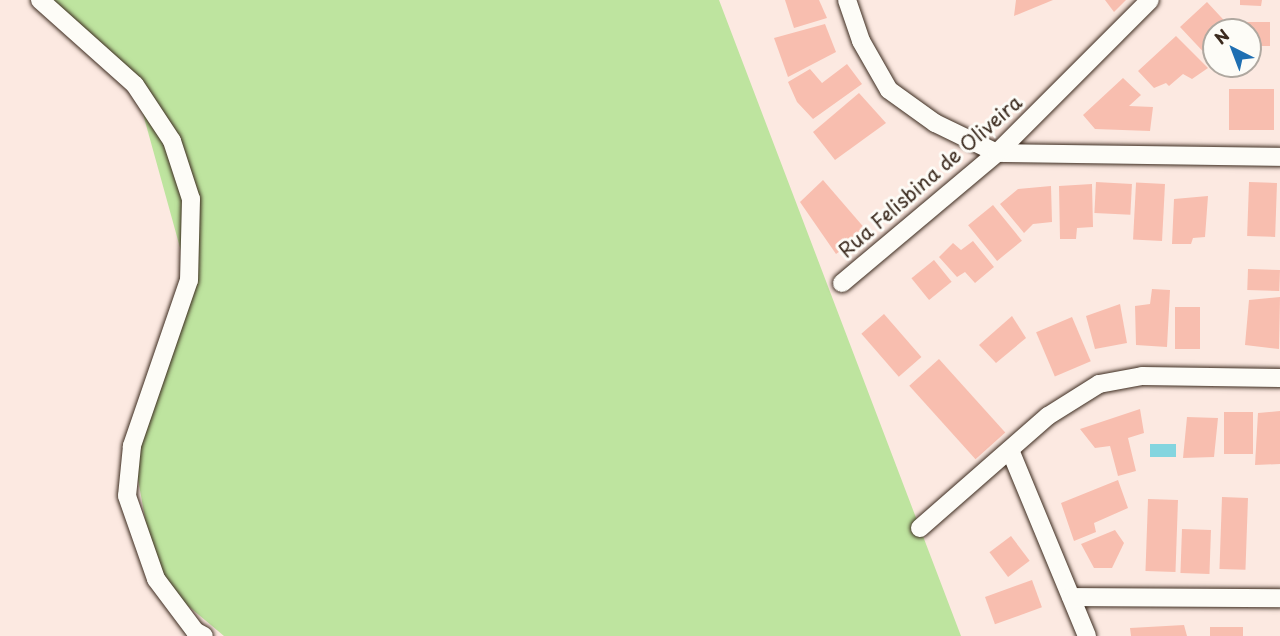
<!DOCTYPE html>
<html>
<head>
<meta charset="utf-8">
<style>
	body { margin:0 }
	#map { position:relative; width:1280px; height:636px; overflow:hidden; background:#fce9e1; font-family:"Playpen Sans",sans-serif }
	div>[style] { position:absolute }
	.green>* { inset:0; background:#bee49f }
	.water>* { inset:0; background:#84d5df; transform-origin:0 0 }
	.building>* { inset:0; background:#f8beaf; transform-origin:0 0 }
	.roads { filter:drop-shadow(0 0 2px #3b2a1e) drop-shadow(0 0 2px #3b2a1e) }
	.street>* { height:18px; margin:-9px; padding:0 9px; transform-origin:9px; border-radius:9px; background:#fdfcf7 }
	span { translate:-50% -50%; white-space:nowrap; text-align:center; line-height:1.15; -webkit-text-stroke:6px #fdfcf7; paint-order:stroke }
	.street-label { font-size:20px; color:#3b2a1e }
	.north { position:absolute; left:1202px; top:18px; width:60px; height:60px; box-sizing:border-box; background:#fdfcf7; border:2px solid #afa8a0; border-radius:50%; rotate:318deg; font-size:16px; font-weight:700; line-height:24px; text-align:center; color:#3b2a1e }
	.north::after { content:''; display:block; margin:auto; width:21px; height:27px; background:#1f6fb2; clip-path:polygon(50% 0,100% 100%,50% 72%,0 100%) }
</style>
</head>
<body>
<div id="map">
	<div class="green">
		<div style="clip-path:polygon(40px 0,719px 0,961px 636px,224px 636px,156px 579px,132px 446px,189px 280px,135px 85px)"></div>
	</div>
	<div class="water">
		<div style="left:1150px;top:444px;width:26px;height:13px"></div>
	</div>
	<div class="building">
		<div style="clip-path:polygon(785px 0,819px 0,827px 18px,794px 28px)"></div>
		<div style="clip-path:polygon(1016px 0,1053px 0,1014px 16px)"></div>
		<div style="clip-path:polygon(1105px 0,1126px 0,1114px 12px)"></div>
		<div style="clip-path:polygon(1240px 0,1262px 0,1261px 6px,1240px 5px)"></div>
		<div style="clip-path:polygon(1207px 2px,1233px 30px,1214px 30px,1211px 60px,1180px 27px)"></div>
		<div style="clip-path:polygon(1232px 22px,1270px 22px,1270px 46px,1252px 46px,1250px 30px,1239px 30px)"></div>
		<div style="clip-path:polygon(825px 24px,836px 52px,788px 77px,774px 38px)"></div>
		<div style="clip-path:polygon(1176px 36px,1208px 68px,1192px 79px,1183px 74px,1169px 86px,1166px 83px,1154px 88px,1138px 71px)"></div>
		<div style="clip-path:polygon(847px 64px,862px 84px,813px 119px,797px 102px,788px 82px,810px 69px,822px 83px)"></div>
		<div style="clip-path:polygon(1123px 78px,1141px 95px,1129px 106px,1153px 107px,1150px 131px,1095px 129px,1083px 115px)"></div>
		<div style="left:1229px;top:89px;width:45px;height:41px"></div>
		<div style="clip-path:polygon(859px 93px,886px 123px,835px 160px,813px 132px)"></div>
		<div style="clip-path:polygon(823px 180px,867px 231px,836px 254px,800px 202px)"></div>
		<div style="left:1096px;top:182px;width:36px;height:31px;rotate:3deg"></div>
		<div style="left:1277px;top:183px;width:54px;height:28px;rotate:92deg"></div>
		<div style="clip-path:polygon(1092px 184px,1093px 227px,1077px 228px,1076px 239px,1060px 239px,1059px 186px)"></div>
		<div style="left:1165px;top:184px;width:57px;height:29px;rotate:93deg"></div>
		<div style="clip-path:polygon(1051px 186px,1052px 222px,1033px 224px,1024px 233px,1000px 204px,1018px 189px)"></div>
		<div style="clip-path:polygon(1208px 196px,1205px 237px,1193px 238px,1191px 244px,1172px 244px,1174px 199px)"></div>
		<div style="left:993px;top:205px;width:46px;height:32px;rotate:51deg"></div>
		<div style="clip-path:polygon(973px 241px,994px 267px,975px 283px,965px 272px,957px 277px,939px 257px,953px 243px,961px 250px)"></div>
		<div style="left:934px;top:260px;width:28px;height:29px;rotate:51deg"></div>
		<div style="left:1248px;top:269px;width:32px;height:21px;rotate:2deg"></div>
		<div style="clip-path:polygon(1152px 289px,1170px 290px,1167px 347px,1136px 345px,1135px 306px,1150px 304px)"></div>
		<div style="clip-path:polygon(1280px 297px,1279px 349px,1245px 345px,1249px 300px)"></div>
		<div style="clip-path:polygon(1120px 304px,1127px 343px,1095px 349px,1086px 316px)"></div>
		<div style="left:1175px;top:307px;width:25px;height:42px"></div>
		<div style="left:884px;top:314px;width:57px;height:30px;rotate:49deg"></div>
		<div style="clip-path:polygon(1012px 316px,1026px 338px,996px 363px,979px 345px)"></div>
		<div style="left:1072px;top:317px;width:48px;height:39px;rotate:67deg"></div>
		<div style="left:939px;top:359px;width:99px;height:40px;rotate:48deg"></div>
		<div style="clip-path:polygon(1140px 409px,1144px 433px,1128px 438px,1136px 471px,1118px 476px,1110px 446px,1095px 448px,1080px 429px)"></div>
		<div style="clip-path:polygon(1280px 411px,1280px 464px,1255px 465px,1258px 413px)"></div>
		<div style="left:1224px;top:412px;width:29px;height:42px"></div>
		<div style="clip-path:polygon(1187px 417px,1218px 418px,1214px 457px,1183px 458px)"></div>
		<div style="clip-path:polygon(1118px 480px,1128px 508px,1094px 523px,1096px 532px,1074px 541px,1061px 503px)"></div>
		<div style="left:1222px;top:497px;width:26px;height:72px;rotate:2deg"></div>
		<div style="left:1148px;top:499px;width:30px;height:72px;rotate:2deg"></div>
		<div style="left:1182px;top:529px;width:29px;height:44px;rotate:2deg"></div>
		<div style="clip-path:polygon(1115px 530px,1124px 543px,1112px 568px,1094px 568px,1081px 544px)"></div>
		<div style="left:1011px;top:536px;width:31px;height:27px;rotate:53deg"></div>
		<div style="left:1032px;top:580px;width:29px;height:50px;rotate:70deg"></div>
		<div style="clip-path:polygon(1184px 625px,1187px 636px,1131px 636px,1130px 628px)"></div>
		<div style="left:1243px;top:627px;width:9px;height:33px;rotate:90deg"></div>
	</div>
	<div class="roads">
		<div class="street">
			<div style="left:40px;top:0;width:127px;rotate:41.8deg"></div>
			<div style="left:135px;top:85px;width:67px;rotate:56.5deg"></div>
			<div style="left:172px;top:141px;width:61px;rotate:71.9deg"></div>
			<div style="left:191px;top:199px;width:81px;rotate:91.4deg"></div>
			<div style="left:189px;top:280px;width:176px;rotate:109deg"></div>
			<div style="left:132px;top:446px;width:50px;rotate:95.7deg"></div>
			<div style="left:127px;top:496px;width:88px;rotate:70.7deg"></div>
			<div style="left:156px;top:579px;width:65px;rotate:53.1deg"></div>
			<div style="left:195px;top:631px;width:10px;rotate:29deg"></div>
			<div style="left:847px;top:0;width:43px;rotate:71.1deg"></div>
			<div style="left:861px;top:41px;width:56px;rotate:60.3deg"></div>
			<div style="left:889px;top:90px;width:57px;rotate:35.7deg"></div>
			<div style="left:935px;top:123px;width:69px;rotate:25.8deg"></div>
			<div style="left:997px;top:153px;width:283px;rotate:0.8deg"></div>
			<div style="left:842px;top:283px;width:202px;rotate:-40deg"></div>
			<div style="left:997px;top:153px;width:216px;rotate:-45deg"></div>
			<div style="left:1010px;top:450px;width:201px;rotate:67.5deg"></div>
			<div style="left:920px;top:528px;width:170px;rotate:-41.2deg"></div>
			<div style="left:1048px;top:416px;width:60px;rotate:-32.1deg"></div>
			<div style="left:1099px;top:384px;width:44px;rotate:-10.5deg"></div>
			<div style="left:1142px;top:376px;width:138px;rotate:0.8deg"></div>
			<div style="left:1071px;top:597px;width:209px;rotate:0.3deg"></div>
		</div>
	</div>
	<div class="street-label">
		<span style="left:930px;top:176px;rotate:-41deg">Rua Felisbina de Oliveira</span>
	</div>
	<div class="north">N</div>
</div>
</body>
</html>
